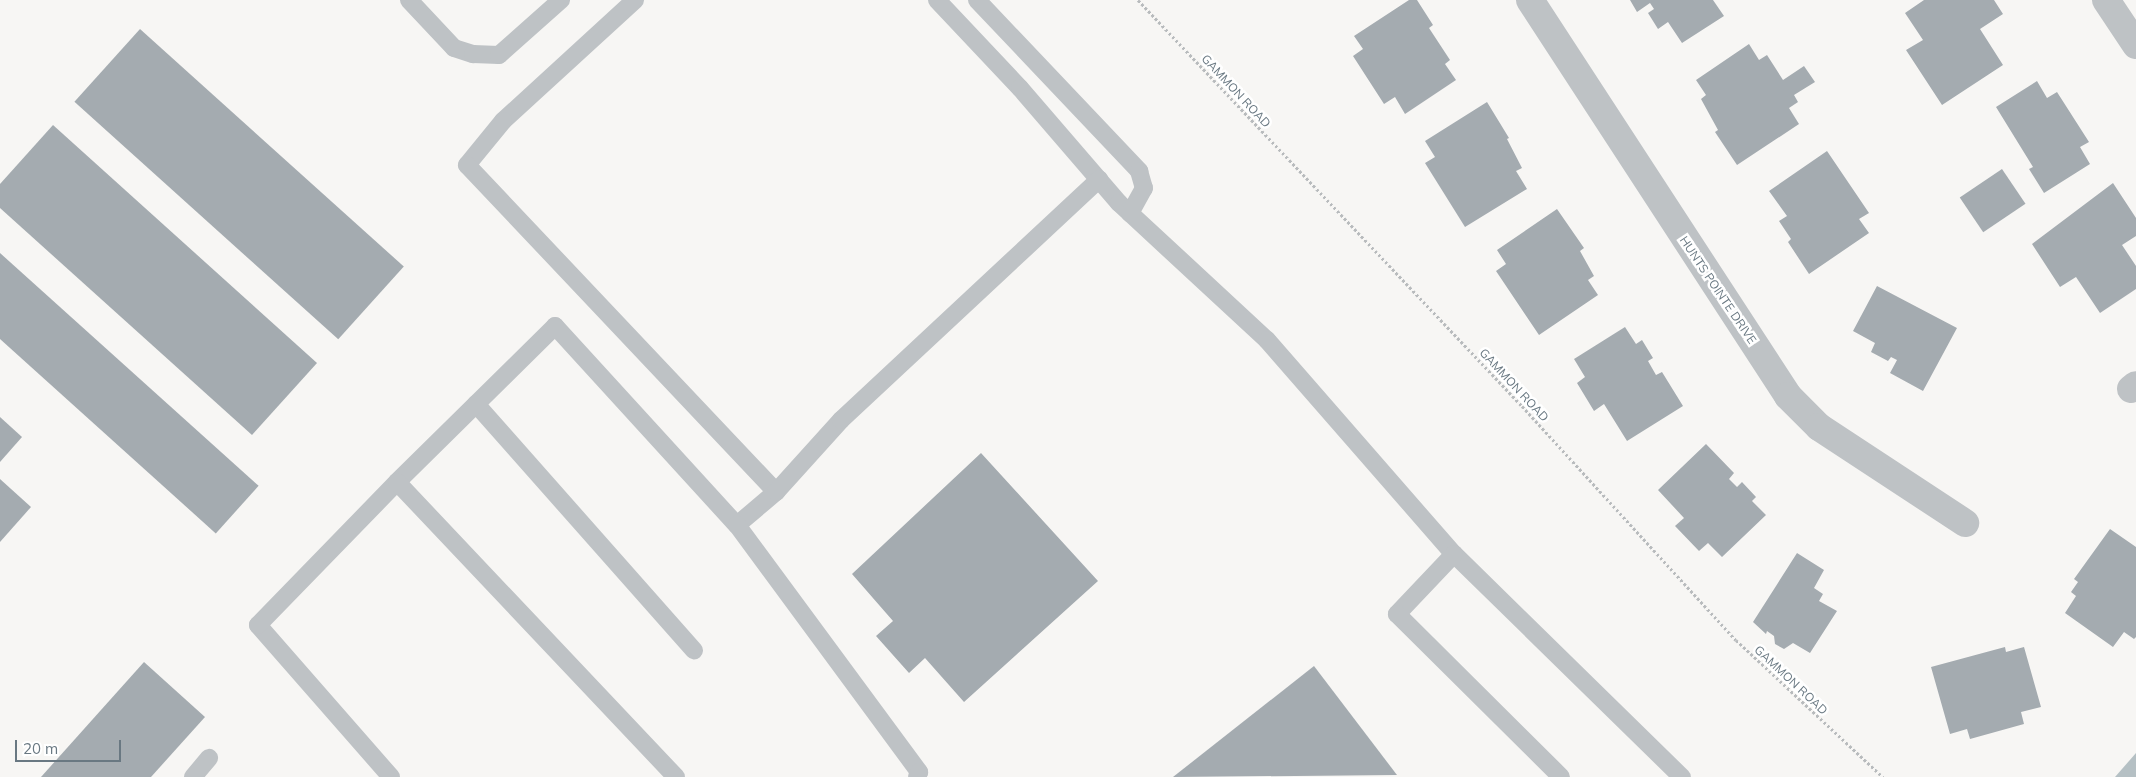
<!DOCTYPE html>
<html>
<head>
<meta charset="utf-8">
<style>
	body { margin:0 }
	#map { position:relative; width:2136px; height:777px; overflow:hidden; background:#f7f6f4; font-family:Mulish,sans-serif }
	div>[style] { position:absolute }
	.water>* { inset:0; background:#b5c0c4 }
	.building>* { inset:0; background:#a4abb0; transform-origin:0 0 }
	.path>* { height:3px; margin-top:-1.5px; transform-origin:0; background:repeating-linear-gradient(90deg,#b8bbbd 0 2.5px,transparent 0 5px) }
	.service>* { height:18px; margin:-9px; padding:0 9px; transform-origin:9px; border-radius:9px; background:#bec2c5 }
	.minor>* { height:28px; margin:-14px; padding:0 14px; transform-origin:14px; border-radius:14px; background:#bec2c5 }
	span { translate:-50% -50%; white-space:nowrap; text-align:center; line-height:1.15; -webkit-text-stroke:5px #fff; paint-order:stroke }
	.street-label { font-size:12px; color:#697882 }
	.scale { position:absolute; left:15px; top:740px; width:106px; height:22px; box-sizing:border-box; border:2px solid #697882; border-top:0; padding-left:6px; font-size:15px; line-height:18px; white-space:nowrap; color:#697882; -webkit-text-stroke:4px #fff; paint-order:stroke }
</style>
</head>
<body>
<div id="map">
	<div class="water">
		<div style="clip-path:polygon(2136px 753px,2136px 777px,2115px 777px)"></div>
	</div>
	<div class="building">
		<div style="clip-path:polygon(1409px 0,1417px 0,1433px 25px,1429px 28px,1450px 60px,1445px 64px,1456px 80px,1405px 114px,1395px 97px,1384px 104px,1353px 56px,1363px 49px,1354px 36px)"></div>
		<div style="clip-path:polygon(1630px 0,1713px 0,1724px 16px,1682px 43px,1668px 22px,1658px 29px,1648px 13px,1654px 9px,1650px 3px,1637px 12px)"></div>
		<div style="clip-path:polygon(1924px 0,1994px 0,2003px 14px,1980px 29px,2003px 65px,1942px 105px,1906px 50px,1923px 40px,1905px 13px)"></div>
		<div style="left:140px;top:29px;width:355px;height:98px;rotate:42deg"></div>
		<div style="clip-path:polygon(1749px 44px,1759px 60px,1767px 55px,1783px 80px,1804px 66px,1815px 82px,1794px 95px,1798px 102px,1789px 108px,1799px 124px,1737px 165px,1715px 132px,1718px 130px,1701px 99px,1706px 95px,1696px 80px)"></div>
		<div style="clip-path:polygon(2037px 81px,2047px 98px,2057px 92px,2089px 142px,2080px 147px,2090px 164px,2044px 193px,2029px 169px,2033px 167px,1996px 107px)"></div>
		<div style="clip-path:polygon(1487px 102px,1509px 138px,1507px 139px,1522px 168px,1516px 171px,1527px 189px,1465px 227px,1425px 163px,1435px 157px,1425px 141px)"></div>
		<div style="clip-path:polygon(53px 125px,317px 363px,252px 435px,0 208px,0 184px)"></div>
		<div style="clip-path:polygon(1827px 151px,1869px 213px,1859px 219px,1869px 233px,1809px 274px,1788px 242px,1791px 239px,1779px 221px,1787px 216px,1769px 191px)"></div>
		<div style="left:2002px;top:169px;width:42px;height:51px;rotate:56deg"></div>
		<div style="clip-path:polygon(2113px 183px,2136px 218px,2136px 236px,2122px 245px,2136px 266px,2136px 289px,2100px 313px,2076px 277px,2060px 287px,2032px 244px)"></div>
		<div style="clip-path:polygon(1557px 209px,1584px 248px,1580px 251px,1594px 276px,1588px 280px,1598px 295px,1539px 335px,1496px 271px,1506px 264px,1497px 250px)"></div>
		<div style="left:0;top:253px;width:348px;height:64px;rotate:42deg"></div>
		<div style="clip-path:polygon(1877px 286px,1957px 328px,1923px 391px,1890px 373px,1897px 360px,1891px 357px,1888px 361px,1871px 352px,1875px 343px,1853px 331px)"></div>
		<div style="clip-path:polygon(1625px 327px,1636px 344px,1642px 340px,1653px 358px,1648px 361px,1656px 375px,1662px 372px,1683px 406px,1627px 441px,1604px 404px,1594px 411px,1577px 383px,1585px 377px,1574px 359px)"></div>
		<div style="clip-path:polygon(0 417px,22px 437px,0 462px)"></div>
		<div style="clip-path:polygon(1706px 444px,1734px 473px,1729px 479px,1737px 487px,1742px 482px,1756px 497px,1752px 501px,1766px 515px,1722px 557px,1708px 543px,1699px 551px,1675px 526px,1684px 518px,1658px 490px)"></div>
		<div style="clip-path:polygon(981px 453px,1098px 581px,964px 702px,925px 658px,909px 673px,876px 636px,893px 621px,852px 574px)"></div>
		<div style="clip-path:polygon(0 479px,31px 507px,0 542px)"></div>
		<div style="clip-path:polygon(2110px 529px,2136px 547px,2136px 637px,2134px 639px,2124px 632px,2113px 647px,2065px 613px,2076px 596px,2071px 592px,2078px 582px,2074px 579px)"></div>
		<div style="clip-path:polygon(1797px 553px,1824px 570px,1814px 588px,1823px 594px,1819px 601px,1837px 611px,1810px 653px,1793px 643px,1784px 649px,1775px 644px,1774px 636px,1767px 631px,1766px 634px,1753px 622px)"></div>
		<div style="clip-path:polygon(2005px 647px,2006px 652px,2024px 647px,2041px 707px,2021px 712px,2024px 724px,1970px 739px,1967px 729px,1950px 734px,1931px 667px)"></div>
		<div style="clip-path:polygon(144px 662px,205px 717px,151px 777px,41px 777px)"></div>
		<div style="clip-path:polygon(1314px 666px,1397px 775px,1173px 777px)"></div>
	</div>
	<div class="path">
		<div style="left:1138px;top:0;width:559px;rotate:46.6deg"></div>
		<div style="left:1522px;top:406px;width:317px;rotate:47.6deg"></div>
		<div style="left:1736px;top:640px;width:201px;rotate:43deg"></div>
	</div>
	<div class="service">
		<div style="left:409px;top:0;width:66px;rotate:46.8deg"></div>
		<div style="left:454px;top:48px;width:20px;rotate:18deg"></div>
		<div style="left:473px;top:54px;width:26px;rotate:2deg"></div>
		<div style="left:499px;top:55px;width:83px;rotate:-41.6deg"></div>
		<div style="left:635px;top:0;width:179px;rotate:137.5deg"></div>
		<div style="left:503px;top:121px;width:57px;rotate:129.3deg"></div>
		<div style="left:467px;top:165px;width:450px;rotate:46.6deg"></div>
		<div style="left:776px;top:492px;width:51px;rotate:139.8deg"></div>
		<div style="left:937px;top:0;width:121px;rotate:46.7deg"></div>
		<div style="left:1020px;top:88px;width:152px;rotate:49.3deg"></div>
		<div style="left:1119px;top:203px;width:202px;rotate:42.8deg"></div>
		<div style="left:1267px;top:340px;width:284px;rotate:48.9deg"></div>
		<div style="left:1454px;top:554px;width:319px;rotate:44.4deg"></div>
		<div style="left:977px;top:0;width:236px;rotate:46.5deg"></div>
		<div style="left:1139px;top:171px;width:18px;rotate:74deg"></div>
		<div style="left:1144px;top:188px;width:29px;rotate:119deg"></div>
		<div style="left:476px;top:404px;width:329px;rotate:48.5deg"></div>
		<div style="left:397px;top:482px;width:222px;rotate:-44.6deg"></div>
		<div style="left:555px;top:326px;width:270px;rotate:47.6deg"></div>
		<div style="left:737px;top:525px;width:307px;rotate:53.6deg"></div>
		<div style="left:919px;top:772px;width:5px;rotate:112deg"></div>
		<div style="left:776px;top:492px;width:97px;rotate:-47.9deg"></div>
		<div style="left:841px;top:420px;width:353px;rotate:-43deg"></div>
		<div style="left:1454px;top:554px;width:83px;rotate:133.5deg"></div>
		<div style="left:1397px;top:614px;width:231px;rotate:44.8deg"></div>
		<div style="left:193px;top:777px;width:25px;rotate:-50deg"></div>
		<div style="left:391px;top:777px;width:202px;rotate:-131.2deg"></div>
		<div style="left:258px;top:625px;width:199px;rotate:-45.8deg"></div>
		<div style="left:397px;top:482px;width:406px;rotate:46.6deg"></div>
	</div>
	<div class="minor">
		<div style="left:1530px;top:0;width:473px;rotate:56.9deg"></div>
		<div style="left:1788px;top:396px;width:44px;rotate:45deg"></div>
		<div style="left:1819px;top:427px;width:175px;rotate:33.3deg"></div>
		<div style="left:2106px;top:0;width:54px;rotate:56.3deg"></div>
		<div style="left:2131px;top:389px;width:6px;rotate:-39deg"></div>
	</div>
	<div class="street-label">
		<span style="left:1236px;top:91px;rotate:47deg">GAMMON ROAD</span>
		<span style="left:1718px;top:290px;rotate:56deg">HUNTS POINTE DRIVE</span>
		<span style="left:1514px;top:385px;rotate:47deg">GAMMON ROAD</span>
		<span style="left:1791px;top:680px;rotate:43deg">GAMMON ROAD</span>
	</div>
	<div class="scale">20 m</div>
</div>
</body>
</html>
